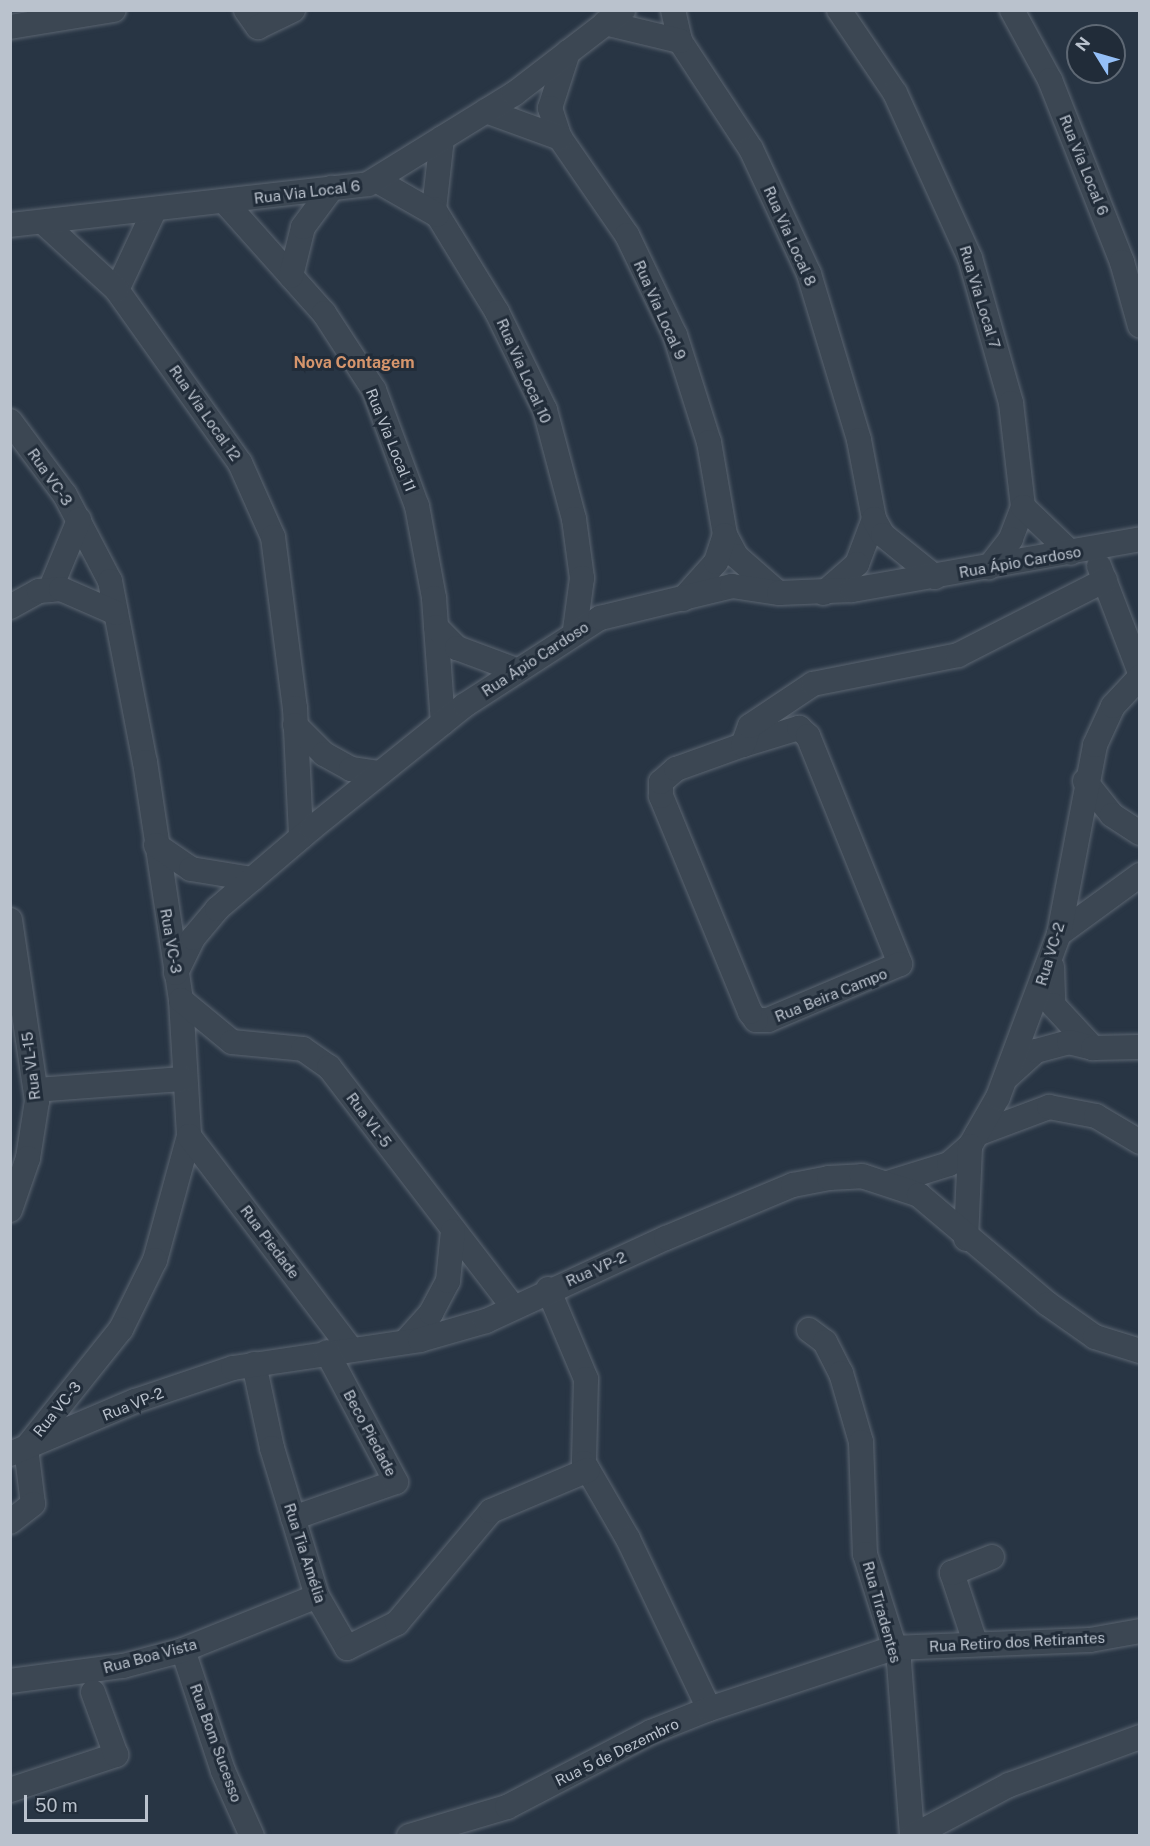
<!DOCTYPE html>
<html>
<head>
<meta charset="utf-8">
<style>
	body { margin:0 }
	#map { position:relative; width:1150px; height:1846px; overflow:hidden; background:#283544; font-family:"Public Sans",sans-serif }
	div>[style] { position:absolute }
	.roads { filter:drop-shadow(0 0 2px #5b6571) drop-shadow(0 0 2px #5b6571) }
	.minor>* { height:24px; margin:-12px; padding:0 12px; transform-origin:12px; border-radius:12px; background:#3c4753 }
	span { translate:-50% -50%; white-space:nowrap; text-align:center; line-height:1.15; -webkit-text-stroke:6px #212c39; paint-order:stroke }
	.street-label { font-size:15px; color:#bac2cd }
	.neighbourhood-label { font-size:16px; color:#d5956c; font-weight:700 }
	.frame { position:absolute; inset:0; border:12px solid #bac2cd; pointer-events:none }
	.north { position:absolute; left:1066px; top:24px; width:60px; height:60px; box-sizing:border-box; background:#212c39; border:2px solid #5e6874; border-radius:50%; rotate:307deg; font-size:16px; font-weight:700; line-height:24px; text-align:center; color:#bac2cd }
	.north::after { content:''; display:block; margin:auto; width:21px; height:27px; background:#94bff7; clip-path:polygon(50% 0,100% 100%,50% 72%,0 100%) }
	.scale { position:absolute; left:24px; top:1795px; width:124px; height:27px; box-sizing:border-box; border:3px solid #bac2cd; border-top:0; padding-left:8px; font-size:18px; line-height:21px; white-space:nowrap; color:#bac2cd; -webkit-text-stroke:4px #212c39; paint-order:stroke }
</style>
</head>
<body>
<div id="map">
	<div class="roads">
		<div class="minor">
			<div style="left:246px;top:10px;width:21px;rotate:55deg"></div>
			<div style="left:258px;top:27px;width:39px;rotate:-26deg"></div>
			<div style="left:673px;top:10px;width:32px;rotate:77deg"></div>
			<div style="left:680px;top:41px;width:129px;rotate:56.7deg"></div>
			<div style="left:751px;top:149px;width:138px;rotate:65.1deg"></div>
			<div style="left:809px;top:274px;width:173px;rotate:73.2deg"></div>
			<div style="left:859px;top:440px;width:80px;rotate:79.2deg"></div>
			<div style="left:874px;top:519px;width:48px;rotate:110.7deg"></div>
			<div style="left:857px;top:564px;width:44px;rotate:138.7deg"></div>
			<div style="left:839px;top:10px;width:100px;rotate:56deg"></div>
			<div style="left:895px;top:93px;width:181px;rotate:65.6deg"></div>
			<div style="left:970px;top:258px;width:151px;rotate:74.2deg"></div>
			<div style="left:1011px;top:403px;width:105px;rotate:83.4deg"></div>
			<div style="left:1023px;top:507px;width:34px;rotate:111deg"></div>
			<div style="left:1011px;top:539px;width:36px;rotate:128deg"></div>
			<div style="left:1012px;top:10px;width:80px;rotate:61.5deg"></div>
			<div style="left:1050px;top:80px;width:196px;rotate:68.4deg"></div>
			<div style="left:1122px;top:262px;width:66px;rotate:74.3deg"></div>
			<div style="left:605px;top:23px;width:77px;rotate:13.5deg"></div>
			<div style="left:10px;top:27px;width:105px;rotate:-9.3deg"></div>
			<div style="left:568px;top:52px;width:59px;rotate:107.8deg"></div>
			<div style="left:550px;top:108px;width:32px;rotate:72deg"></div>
			<div style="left:560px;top:138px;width:118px;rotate:55.4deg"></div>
			<div style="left:627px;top:235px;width:111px;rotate:64.4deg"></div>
			<div style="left:675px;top:335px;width:112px;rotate:72.4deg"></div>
			<div style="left:709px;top:442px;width:94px;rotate:80.2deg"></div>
			<div style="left:725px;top:535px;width:24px;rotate:62deg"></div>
			<div style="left:736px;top:556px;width:55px;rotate:41.3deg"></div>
			<div style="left:486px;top:111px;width:79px;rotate:20deg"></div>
			<div style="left:442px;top:138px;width:71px;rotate:96.4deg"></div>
			<div style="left:434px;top:209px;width:121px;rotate:58.5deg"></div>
			<div style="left:497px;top:312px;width:109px;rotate:63.9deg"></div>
			<div style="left:545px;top:410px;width:113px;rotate:75.1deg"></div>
			<div style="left:574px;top:519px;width:60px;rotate:82.3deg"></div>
			<div style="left:582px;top:578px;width:52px;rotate:97.7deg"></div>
			<div style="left:376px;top:180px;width:70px;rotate:29.8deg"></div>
			<div style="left:225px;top:202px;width:149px;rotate:48.3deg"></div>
			<div style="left:324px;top:313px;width:92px;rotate:57deg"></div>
			<div style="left:374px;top:390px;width:124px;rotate:69.7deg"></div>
			<div style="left:417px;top:506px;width:94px;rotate:79.5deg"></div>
			<div style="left:434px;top:598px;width:125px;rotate:85.9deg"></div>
			<div style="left:154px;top:211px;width:87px;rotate:115.1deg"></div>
			<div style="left:117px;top:290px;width:212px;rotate:54.6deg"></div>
			<div style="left:240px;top:463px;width:81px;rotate:66deg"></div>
			<div style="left:273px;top:537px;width:172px;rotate:82.7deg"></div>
			<div style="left:295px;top:708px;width:129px;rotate:87.3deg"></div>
			<div style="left:44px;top:223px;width:99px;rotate:42.5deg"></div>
			<div style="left:10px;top:225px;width:360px;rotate:-6.5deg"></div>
			<div style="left:368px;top:184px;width:172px;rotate:-31.7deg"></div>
			<div style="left:514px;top:94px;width:138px;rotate:-37.6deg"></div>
			<div style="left:291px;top:276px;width:50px;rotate:-76.2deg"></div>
			<div style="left:303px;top:227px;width:49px;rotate:-53.4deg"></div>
			<div style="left:10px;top:421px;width:92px;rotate:53.4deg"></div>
			<div style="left:65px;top:495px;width:97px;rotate:62.4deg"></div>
			<div style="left:110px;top:581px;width:184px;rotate:79.1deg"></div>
			<div style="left:145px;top:762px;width:241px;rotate:81.4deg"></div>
			<div style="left:181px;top:1000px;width:136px;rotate:86.6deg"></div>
			<div style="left:189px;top:1136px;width:129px;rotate:105.3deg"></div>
			<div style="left:155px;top:1260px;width:77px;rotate:116.2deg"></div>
			<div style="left:121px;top:1329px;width:152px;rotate:128.6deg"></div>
			<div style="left:26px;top:1448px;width:56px;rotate:82.9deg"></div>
			<div style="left:33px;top:1504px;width:29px;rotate:142deg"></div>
			<div style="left:1023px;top:507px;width:66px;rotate:43.8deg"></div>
			<div style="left:874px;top:519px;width:18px;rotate:61deg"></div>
			<div style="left:883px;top:535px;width:67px;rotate:38.9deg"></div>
			<div style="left:1099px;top:566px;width:115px;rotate:69deg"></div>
			<div style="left:50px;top:590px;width:76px;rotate:-67.5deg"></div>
			<div style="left:683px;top:599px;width:50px;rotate:-48.3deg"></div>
			<div style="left:716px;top:562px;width:28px;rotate:-72deg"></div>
			<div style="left:10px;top:607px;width:33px;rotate:-29deg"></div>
			<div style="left:39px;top:591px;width:22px;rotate:-5deg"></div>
			<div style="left:61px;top:589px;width:60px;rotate:23.6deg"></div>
			<div style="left:436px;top:627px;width:30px;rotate:45deg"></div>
			<div style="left:457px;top:648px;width:63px;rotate:20.4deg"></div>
			<div style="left:295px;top:725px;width:41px;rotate:45deg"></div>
			<div style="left:324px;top:754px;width:31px;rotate:29deg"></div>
			<div style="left:351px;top:769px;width:29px;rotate:8deg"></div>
			<div style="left:743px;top:745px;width:59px;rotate:-16.9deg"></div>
			<div style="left:799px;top:728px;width:12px;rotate:42deg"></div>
			<div style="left:808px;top:736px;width:246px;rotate:68deg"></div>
			<div style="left:900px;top:964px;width:143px;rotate:157deg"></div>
			<div style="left:768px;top:1020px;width:12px;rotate:180deg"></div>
			<div style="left:756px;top:1020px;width:10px;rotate:-127deg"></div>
			<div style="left:750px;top:1012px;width:234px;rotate:-112.4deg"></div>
			<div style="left:661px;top:796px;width:14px;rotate:-90deg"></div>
			<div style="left:661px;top:782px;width:20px;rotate:-41deg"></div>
			<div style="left:676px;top:769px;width:71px;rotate:-19.7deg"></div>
			<div style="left:743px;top:745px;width:20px;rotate:-70deg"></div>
			<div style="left:750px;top:726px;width:76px;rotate:-33.7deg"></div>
			<div style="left:813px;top:684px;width:148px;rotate:-11.3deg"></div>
			<div style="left:958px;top:655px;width:165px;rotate:-27deg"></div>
			<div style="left:1085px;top:781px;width:43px;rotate:51.5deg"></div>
			<div style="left:1112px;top:815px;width:33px;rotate:33deg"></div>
			<div style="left:156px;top:845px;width:42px;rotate:34.4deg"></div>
			<div style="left:191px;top:869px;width:62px;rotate:9.3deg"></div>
			<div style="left:10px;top:920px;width:183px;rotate:81.5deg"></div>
			<div style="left:37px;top:1101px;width:58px;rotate:99deg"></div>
			<div style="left:28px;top:1158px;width:55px;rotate:109.1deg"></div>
			<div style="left:1059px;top:934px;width:100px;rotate:-36.1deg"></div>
			<div style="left:1052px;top:967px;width:38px;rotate:88deg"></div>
			<div style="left:1053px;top:1005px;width:59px;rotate:47.1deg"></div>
			<div style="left:176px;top:973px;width:39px;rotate:-64deg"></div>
			<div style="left:193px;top:938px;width:38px;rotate:-50deg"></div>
			<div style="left:217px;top:909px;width:125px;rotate:-40.5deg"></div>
			<div style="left:312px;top:828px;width:196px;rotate:-38.8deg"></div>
			<div style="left:465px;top:705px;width:161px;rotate:-32.8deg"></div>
			<div style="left:600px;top:618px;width:136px;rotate:-13.6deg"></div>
			<div style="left:732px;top:586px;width:48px;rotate:8.5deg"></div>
			<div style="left:779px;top:593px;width:73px;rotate:-2.4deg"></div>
			<div style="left:852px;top:590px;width:292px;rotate:-10deg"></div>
			<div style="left:181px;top:1000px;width:66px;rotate:39.5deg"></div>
			<div style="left:232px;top:1042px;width:71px;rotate:5.6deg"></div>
			<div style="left:303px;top:1049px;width:32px;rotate:35deg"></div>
			<div style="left:329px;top:1067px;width:302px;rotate:52.5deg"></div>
			<div style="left:1007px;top:1077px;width:39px;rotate:-42deg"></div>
			<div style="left:1036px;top:1051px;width:34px;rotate:-15deg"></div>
			<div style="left:1069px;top:1042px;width:25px;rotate:14deg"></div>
			<div style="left:1093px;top:1048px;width:47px;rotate:-1.2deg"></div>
			<div style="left:36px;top:1090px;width:148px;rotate:-4.3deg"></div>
			<div style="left:977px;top:1134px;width:77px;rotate:-20.6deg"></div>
			<div style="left:1049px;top:1107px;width:48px;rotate:10.8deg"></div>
			<div style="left:1096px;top:1116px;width:51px;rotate:30.6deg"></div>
			<div style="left:189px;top:1136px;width:266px;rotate:52.8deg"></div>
			<div style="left:891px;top:1182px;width:61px;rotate:-17.2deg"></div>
			<div style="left:949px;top:1164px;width:28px;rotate:-41deg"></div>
			<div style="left:970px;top:1146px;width:56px;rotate:-60.3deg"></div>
			<div style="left:998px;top:1097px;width:174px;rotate:-69.5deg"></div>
			<div style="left:1059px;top:934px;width:192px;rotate:-79.2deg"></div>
			<div style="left:1095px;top:745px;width:43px;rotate:-65.2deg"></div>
			<div style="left:1113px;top:706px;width:40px;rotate:-47deg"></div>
			<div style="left:966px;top:1239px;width:93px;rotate:-87.5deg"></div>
			<div style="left:548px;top:1289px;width:98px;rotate:67.1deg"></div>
			<div style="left:586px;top:1379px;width:84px;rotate:91.4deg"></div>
			<div style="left:584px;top:1463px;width:88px;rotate:59.9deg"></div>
			<div style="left:628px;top:1539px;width:188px;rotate:64.5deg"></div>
			<div style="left:809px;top:1330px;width:20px;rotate:37deg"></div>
			<div style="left:825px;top:1342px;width:35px;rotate:63deg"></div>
			<div style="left:841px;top:1373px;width:72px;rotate:73.8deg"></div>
			<div style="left:861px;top:1442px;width:112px;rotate:88deg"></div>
			<div style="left:865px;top:1554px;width:113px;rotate:72.5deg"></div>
			<div style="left:899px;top:1662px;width:174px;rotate:85.7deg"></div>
			<div style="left:405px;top:1342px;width:39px;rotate:-48deg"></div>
			<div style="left:431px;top:1313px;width:36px;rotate:-62deg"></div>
			<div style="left:448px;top:1281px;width:50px;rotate:-84.3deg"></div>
			<div style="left:254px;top:1364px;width:86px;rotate:77.9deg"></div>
			<div style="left:272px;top:1448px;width:155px;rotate:73.1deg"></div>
			<div style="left:317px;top:1596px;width:60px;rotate:60deg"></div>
			<div style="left:347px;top:1648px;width:56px;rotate:-26.6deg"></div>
			<div style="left:397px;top:1623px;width:146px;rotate:-50deg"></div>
			<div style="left:491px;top:1511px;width:105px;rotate:-22.9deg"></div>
			<div style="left:10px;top:1454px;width:136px;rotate:-23deg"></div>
			<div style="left:135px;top:1401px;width:103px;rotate:-18.6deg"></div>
			<div style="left:233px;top:1368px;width:189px;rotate:-8.5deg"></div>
			<div style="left:420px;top:1340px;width:69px;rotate:-16.1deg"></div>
			<div style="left:486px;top:1321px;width:198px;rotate:-24.8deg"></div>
			<div style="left:666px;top:1238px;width:138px;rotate:-22.7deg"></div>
			<div style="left:793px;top:1185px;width:37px;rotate:-11deg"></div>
			<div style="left:829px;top:1178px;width:33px;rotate:-3deg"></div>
			<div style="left:862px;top:1176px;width:60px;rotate:18.4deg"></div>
			<div style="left:919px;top:1195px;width:169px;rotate:40.2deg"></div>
			<div style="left:1048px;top:1304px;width:57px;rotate:35.1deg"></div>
			<div style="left:1095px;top:1337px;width:47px;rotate:17.3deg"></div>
			<div style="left:293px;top:1518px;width:109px;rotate:-19.3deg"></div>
			<div style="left:396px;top:1482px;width:147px;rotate:-118deg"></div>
			<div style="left:975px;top:1642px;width:73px;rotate:-108.4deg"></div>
			<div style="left:952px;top:1573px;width:43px;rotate:-21.8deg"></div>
			<div style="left:183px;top:1650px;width:127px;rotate:71.7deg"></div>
			<div style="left:223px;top:1771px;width:71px;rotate:66deg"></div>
			<div style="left:10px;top:1681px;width:114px;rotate:-7.6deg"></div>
			<div style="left:123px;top:1666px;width:62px;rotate:-14.9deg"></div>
			<div style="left:183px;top:1650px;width:144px;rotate:-21.9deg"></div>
			<div style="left:10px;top:1790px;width:112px;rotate:-18.3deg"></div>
			<div style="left:116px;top:1755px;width:67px;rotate:-110.1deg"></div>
			<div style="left:409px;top:1836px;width:102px;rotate:-16.5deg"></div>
			<div style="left:507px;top:1807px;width:162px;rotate:-27.5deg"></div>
			<div style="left:651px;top:1732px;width:62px;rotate:-21.6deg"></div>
			<div style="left:709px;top:1709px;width:194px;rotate:-18.3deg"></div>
			<div style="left:893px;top:1648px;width:197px;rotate:-2.3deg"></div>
			<div style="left:1090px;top:1640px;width:51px;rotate:-10.2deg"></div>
			<div style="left:913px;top:1836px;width:109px;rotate:-28deg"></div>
			<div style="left:1009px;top:1785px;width:140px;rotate:-20.1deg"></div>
		</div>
	</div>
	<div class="street-label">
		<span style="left:1084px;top:165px;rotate:68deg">Rua Via Local 6</span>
		<span style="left:307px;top:192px;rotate:-7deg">Rua Via Local 6</span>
		<span style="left:790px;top:236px;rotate:66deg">Rua Via Local 8</span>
		<span style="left:980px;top:297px;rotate:73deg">Rua Via Local 7</span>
		<span style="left:660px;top:310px;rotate:66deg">Rua Via Local 9</span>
		<span style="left:524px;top:371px;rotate:66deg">Rua Via Local 10</span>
		<span style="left:205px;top:413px;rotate:55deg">Rua Via Local 12</span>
		<span style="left:391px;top:440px;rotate:68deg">Rua Via Local 11</span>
		<span style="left:50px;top:477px;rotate:55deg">Rua VC-3</span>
		<span style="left:1020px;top:562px;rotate:-10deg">Rua Ápio Cardoso</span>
		<span style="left:535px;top:659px;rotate:-33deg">Rua Ápio Cardoso</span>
		<span style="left:171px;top:941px;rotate:80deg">Rua VC-3</span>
		<span style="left:1050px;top:954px;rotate:-73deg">Rua VC-2</span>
		<span style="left:831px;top:995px;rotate:-22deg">Rua Beira Campo</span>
		<span style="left:31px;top:1066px;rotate:-97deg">Rua VL-15</span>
		<span style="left:369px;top:1120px;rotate:53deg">Rua VL-5</span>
		<span style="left:270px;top:1242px;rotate:53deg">Rua Piedade</span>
		<span style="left:596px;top:1269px;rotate:-24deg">Rua VP-2</span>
		<span style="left:133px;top:1404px;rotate:-22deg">Rua VP-2</span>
		<span style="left:57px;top:1409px;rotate:-51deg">Rua VC-3</span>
		<span style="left:370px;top:1433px;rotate:62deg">Beco Piedade</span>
		<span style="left:305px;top:1553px;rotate:72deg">Rua Tia Amélia</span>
		<span style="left:882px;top:1612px;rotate:74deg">Rua Tiradentes</span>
		<span style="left:1017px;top:1642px;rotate:-3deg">Rua Retiro dos Retirantes</span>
		<span style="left:150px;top:1656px;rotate:-15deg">Rua Boa Vista</span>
		<span style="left:216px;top:1743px;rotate:70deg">Rua Bom Sucesso</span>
		<span style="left:617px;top:1752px;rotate:-26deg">Rua 5 de Dezembro</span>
	</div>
	<div class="neighbourhood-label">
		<span style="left:354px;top:363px">Nova Contagem</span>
	</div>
	<div class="frame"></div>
	<div class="north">N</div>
	<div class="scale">50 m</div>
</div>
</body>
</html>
